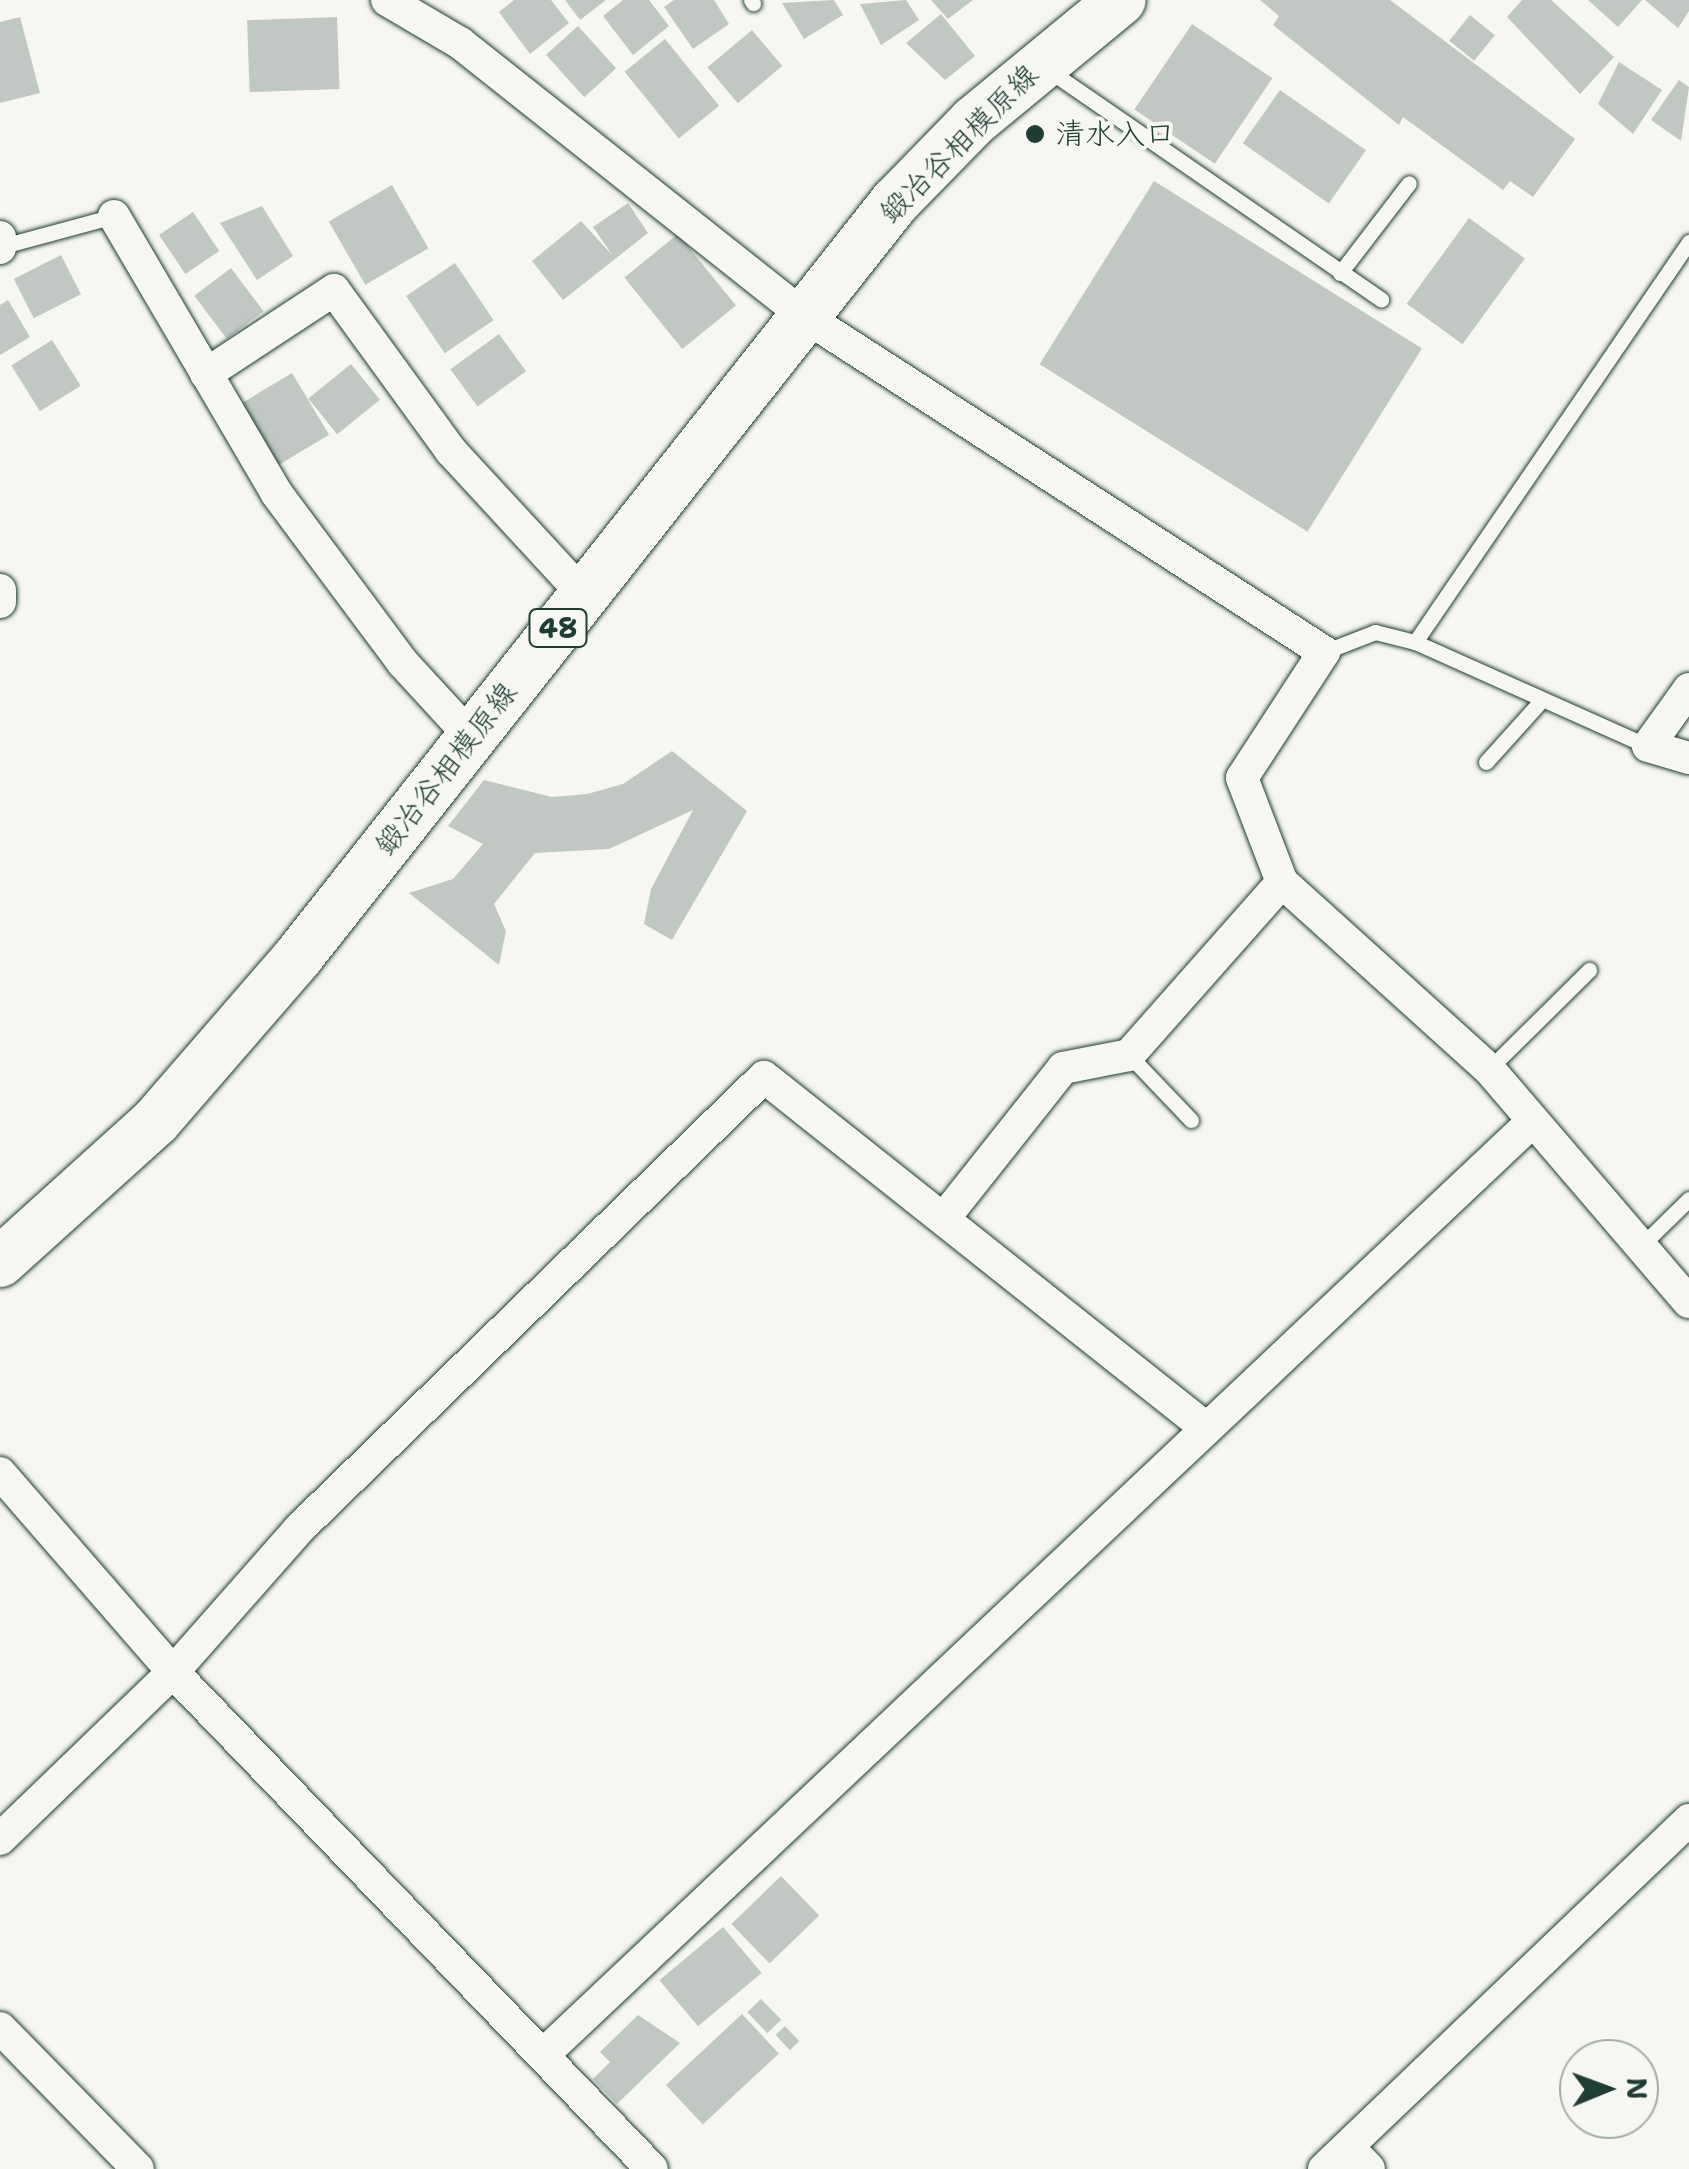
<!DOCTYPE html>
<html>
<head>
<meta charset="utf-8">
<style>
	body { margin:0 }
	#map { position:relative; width:1689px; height:2169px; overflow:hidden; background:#f6f6f2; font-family:"Shantell Sans","Klee One",sans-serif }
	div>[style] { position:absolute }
	.building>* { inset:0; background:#c1c8c3; transform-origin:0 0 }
	.roads { filter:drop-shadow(0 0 2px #1f3d34) drop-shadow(0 0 2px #1f3d34) }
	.service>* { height:15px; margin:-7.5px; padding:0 7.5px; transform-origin:7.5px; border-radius:7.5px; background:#f6f6f2 }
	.minor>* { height:32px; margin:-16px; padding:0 16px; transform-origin:16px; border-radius:16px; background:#f6f6f2 }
	.primary>* { height:50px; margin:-25px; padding:0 25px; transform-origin:25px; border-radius:25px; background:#f6f6f2 }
	.dots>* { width:28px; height:28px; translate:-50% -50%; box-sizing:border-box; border:5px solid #f6f6f2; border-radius:50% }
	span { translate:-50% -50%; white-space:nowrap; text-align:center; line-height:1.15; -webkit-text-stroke:8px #f6f6f2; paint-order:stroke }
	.shield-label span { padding:2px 8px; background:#f6f6f2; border:2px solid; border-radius:8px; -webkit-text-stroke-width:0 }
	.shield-label { font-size:28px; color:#1f3d34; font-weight:700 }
	.poi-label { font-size:30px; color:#1f3d34 }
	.left { translate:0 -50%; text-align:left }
	.street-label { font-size:30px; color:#1f3d34 }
	.north { position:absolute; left:1559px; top:2039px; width:100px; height:100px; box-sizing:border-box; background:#f6f6f2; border:2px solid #a0aca6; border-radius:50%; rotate:89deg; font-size:28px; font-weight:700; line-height:40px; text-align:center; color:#1f3d34 }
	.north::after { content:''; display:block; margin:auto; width:35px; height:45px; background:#1f3d34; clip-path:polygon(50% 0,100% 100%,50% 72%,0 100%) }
</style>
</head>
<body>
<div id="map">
	<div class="building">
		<div style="clip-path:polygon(514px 0,551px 0,569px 23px,530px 54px,499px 12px)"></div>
		<div style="clip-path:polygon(565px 0,606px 0,580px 20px)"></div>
		<div style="clip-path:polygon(623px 0,649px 0,669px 26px,633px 55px,603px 16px)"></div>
		<div style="clip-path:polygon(674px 0,714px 0,729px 24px,693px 49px,664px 7px)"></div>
		<div style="clip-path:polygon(834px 0,843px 15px,804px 39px,782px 3px)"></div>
		<div style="clip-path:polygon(906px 0,919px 20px,881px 45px,860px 4px)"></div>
		<div style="clip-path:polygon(931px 0,973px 0,948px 19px)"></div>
		<div style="clip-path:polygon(1260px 0,1390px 0,1575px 139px,1533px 197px,1510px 181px,1503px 190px,1403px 117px,1399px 125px,1273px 25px,1279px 16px)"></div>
		<div style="clip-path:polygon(1522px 0,1551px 0,1614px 57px,1580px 94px,1507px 17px)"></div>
		<div style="clip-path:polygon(1588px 0,1642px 0,1618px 27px)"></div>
		<div style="clip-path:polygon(1645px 0,1689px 0,1689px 11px,1678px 28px)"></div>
		<div style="clip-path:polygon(941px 14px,975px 56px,945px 80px,906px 43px)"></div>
		<div style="left:1470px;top:15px;width:32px;height:33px;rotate:39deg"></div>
		<div style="clip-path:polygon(20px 17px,40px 93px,0 103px,0 22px)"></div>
		<div style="left:337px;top:17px;width:72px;height:90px;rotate:88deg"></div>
		<div style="left:1192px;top:24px;width:97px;height:103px;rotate:34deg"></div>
		<div style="left:578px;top:26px;width:57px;height:43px;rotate:48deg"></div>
		<div style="left:752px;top:30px;width:47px;height:58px;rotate:50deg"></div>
		<div style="left:665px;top:39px;width:86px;height:52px;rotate:51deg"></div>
		<div style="clip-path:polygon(1619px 62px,1662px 90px,1633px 134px,1598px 104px)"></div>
		<div style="clip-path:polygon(1679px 80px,1689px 87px,1681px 141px,1651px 120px)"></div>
		<div style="left:1280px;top:90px;width:105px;height:65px;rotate:35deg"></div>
		<div style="left:1154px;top:181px;width:316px;height:216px;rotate:32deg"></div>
		<div style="left:392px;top:185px;width:73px;height:73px;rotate:60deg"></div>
		<div style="clip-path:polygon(628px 203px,648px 233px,563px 300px,532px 261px,581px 221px,613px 256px,593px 227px)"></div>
		<div style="clip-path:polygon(262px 206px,293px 256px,257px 280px,220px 223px)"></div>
		<div style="left:193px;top:212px;width:47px;height:41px;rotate:56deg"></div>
		<div style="left:1469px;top:218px;width:69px;height:106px;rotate:36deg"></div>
		<div style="left:678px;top:234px;width:92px;height:69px;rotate:51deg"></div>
		<div style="left:61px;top:255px;width:44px;height:53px;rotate:63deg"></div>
		<div style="left:455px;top:263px;width:69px;height:59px;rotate:56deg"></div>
		<div style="left:231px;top:268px;width:54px;height:46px;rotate:53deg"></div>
		<div style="clip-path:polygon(8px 300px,30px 337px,0 355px,0 305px)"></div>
		<div style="left:499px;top:334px;width:46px;height:60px;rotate:54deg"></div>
		<div style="left:52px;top:340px;width:54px;height:48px;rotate:58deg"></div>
		<div style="left:351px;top:364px;width:46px;height:55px;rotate:51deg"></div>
		<div style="left:292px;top:373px;width:72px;height:59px;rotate:59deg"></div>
		<div style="clip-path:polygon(672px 751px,747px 811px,672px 940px,644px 924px,651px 889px,693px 810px,609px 849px,535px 853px,494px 904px,506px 931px,499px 965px,409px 893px,453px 879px,483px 844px,448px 826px,484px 780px,552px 797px,587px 794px,623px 784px)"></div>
		<div style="left:781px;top:1876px;width:55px;height:69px;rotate:46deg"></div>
		<div style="left:723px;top:1927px;width:60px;height:83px;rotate:50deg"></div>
		<div style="left:761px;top:1999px;width:29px;height:19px;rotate:46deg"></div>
		<div style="left:742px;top:2014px;width:54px;height:104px;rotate:47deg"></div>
		<div style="clip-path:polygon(638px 2015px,680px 2043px,617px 2104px,593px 2079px,610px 2062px,600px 2052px)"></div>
		<div style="left:785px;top:2026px;width:21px;height:13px;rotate:47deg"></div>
	</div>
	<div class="roads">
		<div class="service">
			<div style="left:751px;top:0;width:4px;rotate:56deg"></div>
			<div style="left:1047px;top:69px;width:406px;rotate:34.6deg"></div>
			<div style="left:3px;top:246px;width:115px;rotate:-15.1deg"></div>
			<div style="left:1340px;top:273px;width:113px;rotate:-52.5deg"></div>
			<div style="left:1415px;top:642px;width:485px;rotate:-55.6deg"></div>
			<div style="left:1324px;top:652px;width:55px;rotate:-21.4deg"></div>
			<div style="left:1375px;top:632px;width:41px;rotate:14deg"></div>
			<div style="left:1415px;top:642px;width:255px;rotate:24.1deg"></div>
			<div style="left:1486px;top:762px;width:81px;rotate:-48deg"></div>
			<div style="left:1129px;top:1055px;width:90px;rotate:46.4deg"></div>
			<div style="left:1489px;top:1069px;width:141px;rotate:-44.7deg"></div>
			<div style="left:1644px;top:1243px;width:63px;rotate:-44.4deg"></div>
		</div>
		<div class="minor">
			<div style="left:387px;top:0;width:85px;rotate:30.5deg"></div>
			<div style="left:460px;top:43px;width:439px;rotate:38.4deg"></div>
			<div style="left:804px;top:316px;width:619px;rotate:32.87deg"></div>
			<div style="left:1324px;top:652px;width:150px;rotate:123.1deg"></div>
			<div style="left:1242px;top:778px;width:111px;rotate:69deg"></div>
			<div style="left:1282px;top:882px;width:279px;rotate:42.1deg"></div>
			<div style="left:1489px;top:1069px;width:307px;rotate:49.4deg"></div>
			<div style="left:114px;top:216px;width:322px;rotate:59.6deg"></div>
			<div style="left:277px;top:494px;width:211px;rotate:53.3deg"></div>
			<div style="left:403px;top:663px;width:102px;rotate:47.4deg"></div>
			<div style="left:0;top:237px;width:11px;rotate:90deg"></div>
			<div style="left:206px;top:374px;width:153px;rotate:-33.3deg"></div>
			<div style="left:334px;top:290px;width:199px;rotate:54deg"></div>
			<div style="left:451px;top:451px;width:196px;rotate:47.3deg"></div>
			<div style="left:0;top:590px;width:12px;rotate:90deg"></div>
			<div style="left:1689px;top:689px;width:70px;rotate:125.7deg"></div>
			<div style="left:1648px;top:746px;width:43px;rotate:16.3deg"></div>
			<div style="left:945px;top:1217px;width:190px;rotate:-51.6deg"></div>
			<div style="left:1063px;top:1068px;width:67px;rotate:-11.1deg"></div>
			<div style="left:1129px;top:1055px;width:231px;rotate:-48.5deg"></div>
			<div style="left:0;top:1473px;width:264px;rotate:49deg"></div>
			<div style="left:173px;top:1672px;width:690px;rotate:46.06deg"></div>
			<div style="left:0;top:1839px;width:240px;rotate:-44deg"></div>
			<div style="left:173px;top:1672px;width:192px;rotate:-48.6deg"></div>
			<div style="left:300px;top:1528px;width:647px;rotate:-44.19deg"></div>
			<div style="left:764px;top:1077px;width:564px;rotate:38.45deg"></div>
			<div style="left:0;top:2028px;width:197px;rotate:45.6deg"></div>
			<div style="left:545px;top:2053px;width:1358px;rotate:-43.33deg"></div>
			<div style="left:1348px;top:2147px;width:30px;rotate:46deg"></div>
			<div style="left:1324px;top:2169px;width:505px;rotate:-43.72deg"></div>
		</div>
		<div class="primary">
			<div style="left:0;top:1262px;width:210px;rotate:-42.1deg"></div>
			<div style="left:156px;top:1121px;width:217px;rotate:-49.1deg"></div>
			<div style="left:298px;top:957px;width:963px;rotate:-51.67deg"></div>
			<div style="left:895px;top:202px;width:113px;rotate:-45.7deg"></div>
			<div style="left:974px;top:121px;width:190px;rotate:-39.5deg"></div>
		</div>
	</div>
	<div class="dots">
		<div style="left:1035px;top:134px;background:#1f3d34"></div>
	</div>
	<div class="shield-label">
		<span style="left:558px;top:628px">48</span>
	</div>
	<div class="poi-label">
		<span class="left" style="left:1055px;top:134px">清水入口</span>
	</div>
	<div class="street-label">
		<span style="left:959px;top:144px;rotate:-45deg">鍛冶谷相模原線</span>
		<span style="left:446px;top:769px;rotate:-52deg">鍛冶谷相模原線</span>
	</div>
	<div class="north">N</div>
</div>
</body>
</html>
